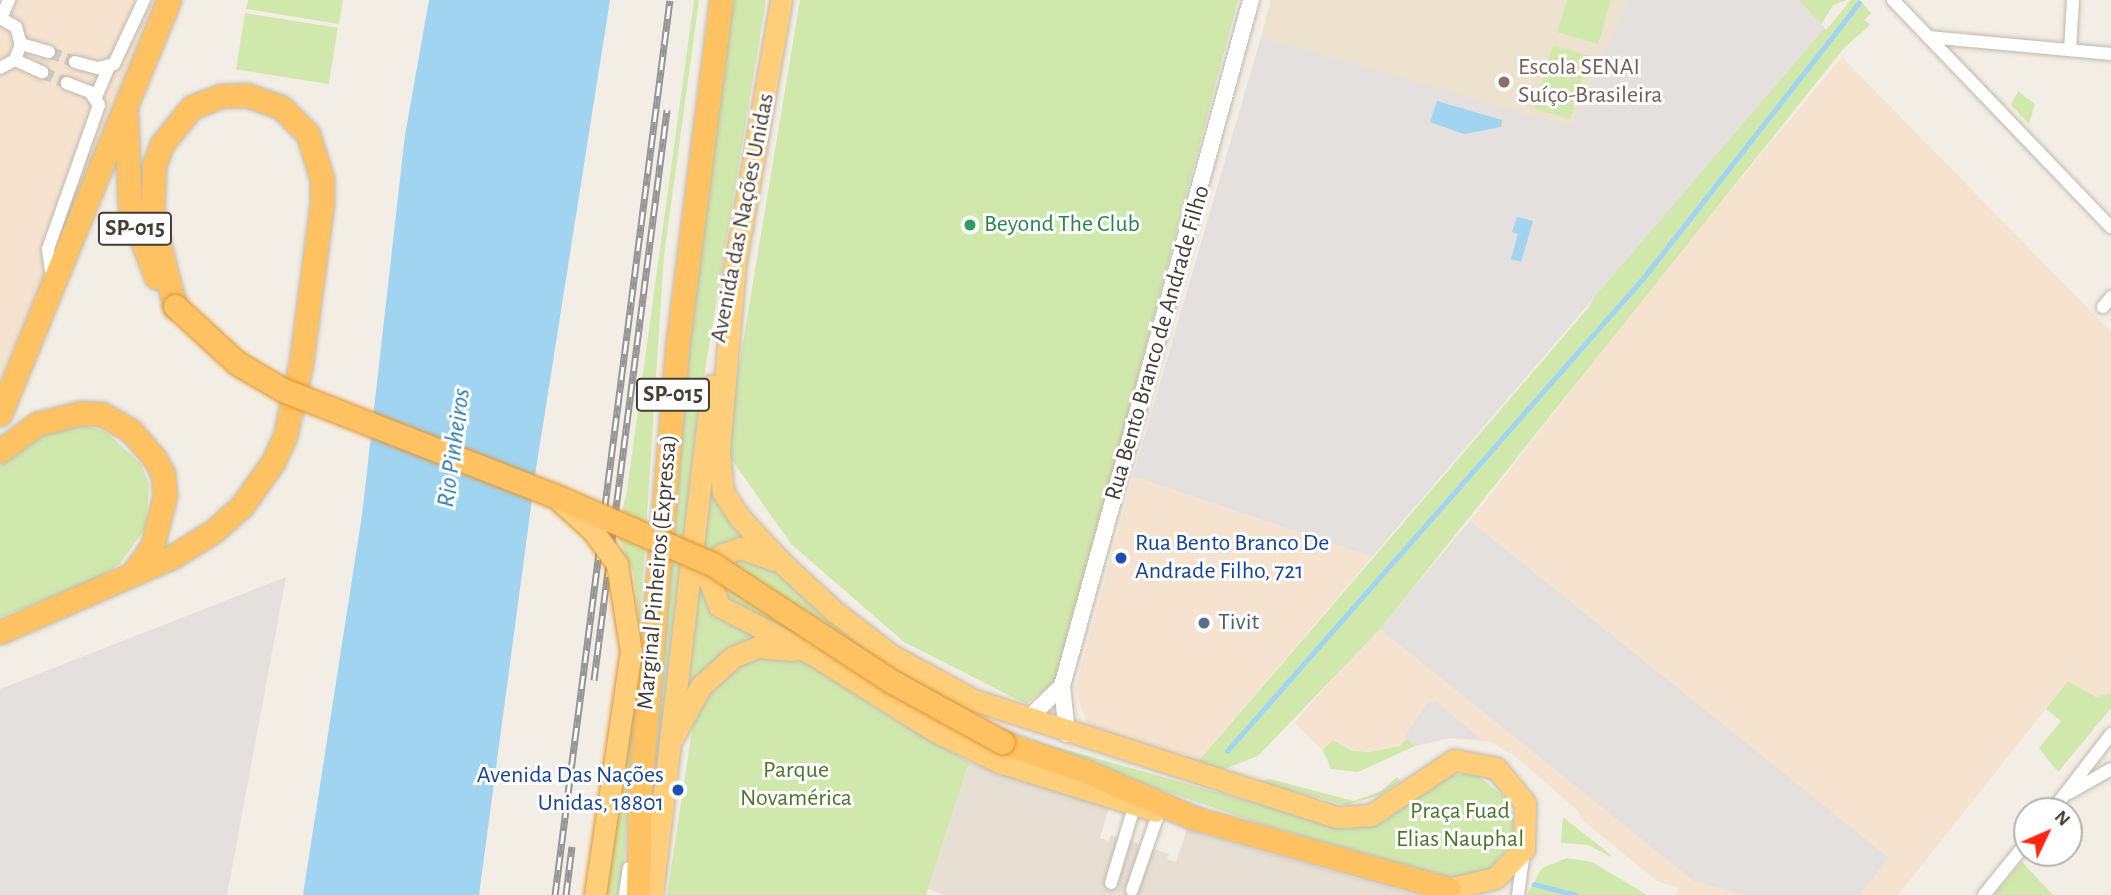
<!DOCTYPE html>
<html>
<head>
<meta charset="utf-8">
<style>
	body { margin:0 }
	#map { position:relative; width:2111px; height:895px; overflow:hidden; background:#f3eee5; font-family:"Alegreya Sans",sans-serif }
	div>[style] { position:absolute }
	.residential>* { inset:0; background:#e7dfd3 }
	.commercial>* { inset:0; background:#f5e3cf }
	.education>* { inset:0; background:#ece2ce }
	.green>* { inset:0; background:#d1e8ad; transform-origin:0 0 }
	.parking>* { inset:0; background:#e3e0dd }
	.water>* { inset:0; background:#a0d4f1 }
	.stream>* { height:4.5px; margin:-2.25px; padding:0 2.25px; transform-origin:2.25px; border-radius:2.25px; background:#a0d4f1 }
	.minor-tunnel>* { height:12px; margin-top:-6px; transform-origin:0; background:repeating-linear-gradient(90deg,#d0cbc2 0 12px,transparent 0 18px) }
	.roads { filter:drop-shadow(0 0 2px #c1b8aa) drop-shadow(0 0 2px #c1b8aa) }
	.minor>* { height:12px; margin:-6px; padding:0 6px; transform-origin:6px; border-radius:6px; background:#fff }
	.tertiary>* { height:16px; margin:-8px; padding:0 8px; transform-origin:8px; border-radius:8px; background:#fff }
	.trunk>* { height:21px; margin:-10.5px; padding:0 10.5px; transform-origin:10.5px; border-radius:10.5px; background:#ffce7a }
	.motorway>* { height:23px; margin:-11.5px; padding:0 11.5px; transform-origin:11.5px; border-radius:11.5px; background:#ffc263 }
	.rail>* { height:7px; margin-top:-3.5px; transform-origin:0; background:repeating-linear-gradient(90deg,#fff 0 13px,#959595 0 26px); box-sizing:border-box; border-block:2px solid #959595 }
	.bridges { filter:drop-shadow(0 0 2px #df9532) drop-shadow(0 0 2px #df9532) }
	.trunk-bridge>* { height:21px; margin:-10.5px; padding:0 10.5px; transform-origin:10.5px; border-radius:10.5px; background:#ffce7a }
	.motorway-bridge>* { height:23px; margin:-11.5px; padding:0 11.5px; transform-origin:11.5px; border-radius:11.5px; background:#ffc263 }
	.dots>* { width:19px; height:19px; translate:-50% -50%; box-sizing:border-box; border:4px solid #fff; border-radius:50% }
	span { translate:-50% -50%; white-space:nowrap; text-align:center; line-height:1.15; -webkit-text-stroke:6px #fff; paint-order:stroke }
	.shield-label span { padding:2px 5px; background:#fff; border:2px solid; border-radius:5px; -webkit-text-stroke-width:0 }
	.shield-label { font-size:23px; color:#453d34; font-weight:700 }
	.education-label { font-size:24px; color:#785e54 }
	.left { translate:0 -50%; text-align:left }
	.street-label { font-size:24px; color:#453d34 }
	.leisure-label { font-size:24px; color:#27864d }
	.transit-label { font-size:24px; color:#164399 }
	.right { translate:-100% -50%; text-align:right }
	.service-label { font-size:24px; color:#4e5e75 }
	.park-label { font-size:24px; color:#4a7727 }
	.water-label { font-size:26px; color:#2c7caa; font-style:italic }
	.north { position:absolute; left:2013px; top:797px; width:70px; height:70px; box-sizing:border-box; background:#fff; border:2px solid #b5b1ae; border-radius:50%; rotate:46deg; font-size:19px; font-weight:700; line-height:28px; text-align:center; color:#453d34 }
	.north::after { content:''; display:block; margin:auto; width:24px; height:32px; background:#fc2712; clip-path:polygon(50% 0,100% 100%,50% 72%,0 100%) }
</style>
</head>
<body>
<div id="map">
	<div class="residential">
		<div style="clip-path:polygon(969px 762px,1109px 808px,1100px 838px,1109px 841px,1111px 835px,1131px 841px,1169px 854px,1167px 859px,1176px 862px,1187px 830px,1416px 895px,945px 895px,928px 889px)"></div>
	</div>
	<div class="commercial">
		<div style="clip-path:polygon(0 0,160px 0,123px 95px,0 379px)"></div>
		<div style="clip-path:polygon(1842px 57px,2111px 332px,2111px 693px,2096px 697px,2068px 681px,1898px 895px,1676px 895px,1678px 888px,1657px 881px,1581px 819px,1578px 811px,1515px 756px,1490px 742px,1449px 738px,1399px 750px,1326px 753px,1294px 723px,1470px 521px,1659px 277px)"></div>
		<div style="clip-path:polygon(1133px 476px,1372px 557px,1196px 764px,1091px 734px,1075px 690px)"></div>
	</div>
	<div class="education">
		<div style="clip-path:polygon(1271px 0,1628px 0,1571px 128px,1261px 37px)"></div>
	</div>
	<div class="green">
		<div style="clip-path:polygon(248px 0,343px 0,339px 24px,246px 9px)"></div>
		<div style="clip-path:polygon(694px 0,699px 0,664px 256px,622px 895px,603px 895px,639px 622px,634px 573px,617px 534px,627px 490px)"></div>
		<div style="clip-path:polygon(727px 0,766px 0,698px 413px,655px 782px,678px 428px)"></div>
		<div style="clip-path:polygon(800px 0,1238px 0,1057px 680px,1026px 704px,904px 642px,791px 544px,725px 450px)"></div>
		<div style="clip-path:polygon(1567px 0,1611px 0,1598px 44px,1557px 32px)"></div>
		<div style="clip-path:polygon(1763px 0,1847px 0,1833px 5px,1821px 25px,1826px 30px,1851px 0,1860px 0,1871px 13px,1864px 20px,1870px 25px,1844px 48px,1380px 629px,1258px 756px,1222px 770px,1196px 764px,1588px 308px)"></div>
		<div style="left:245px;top:13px;width:94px;height:57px;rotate:9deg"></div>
		<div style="left:1553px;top:45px;width:38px;height:66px;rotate:17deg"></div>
		<div style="clip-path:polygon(2018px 91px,2035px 104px,2029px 124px,2011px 105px)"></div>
		<div style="clip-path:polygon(84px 425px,106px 432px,141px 464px,149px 485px,146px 527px,120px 564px,94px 581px,0 617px,0 466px,35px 435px,61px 426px)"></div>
		<div style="clip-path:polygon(709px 484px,743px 537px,701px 587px,703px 595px,714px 615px,759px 637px,685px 691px)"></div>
		<div style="clip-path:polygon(744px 556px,768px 565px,874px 660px,951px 707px,1010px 734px,1347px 829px,1386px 820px,1443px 775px,1476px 774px,1507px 799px,1514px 823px,1510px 846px,1486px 872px,1451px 878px,1265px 825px,1008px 738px,917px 692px,800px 612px,795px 632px,820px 650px,725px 607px,716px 595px,715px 581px,728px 561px)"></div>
		<div style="clip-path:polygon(766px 654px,800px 658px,818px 667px,883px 713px,969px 762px,926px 895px,667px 895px,694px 717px,717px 679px,733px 665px)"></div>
		<div style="clip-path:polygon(2068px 681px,2096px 697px,2111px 693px,2111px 708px,2058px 772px,2039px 748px,2061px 721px,2046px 709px)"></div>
		<div style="clip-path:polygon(1407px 739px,1415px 746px,1358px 772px,1331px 769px,1323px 750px,1333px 740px,1352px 751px,1369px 752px,1400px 746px)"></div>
		<div style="clip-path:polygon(1397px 777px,1400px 781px,1381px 795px,1346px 805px,1256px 782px,1270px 779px,1354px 801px,1381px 791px)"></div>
		<div style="clip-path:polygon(1563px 817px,1611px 855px,1611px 857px,1588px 845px,1561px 843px)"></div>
		<div style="clip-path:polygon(1567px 858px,1592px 862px,1647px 895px,1527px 895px,1542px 868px)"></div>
		<div style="clip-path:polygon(2022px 862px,2053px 895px,1994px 895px)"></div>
	</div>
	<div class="parking">
		<div style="clip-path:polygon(1628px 0,1799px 0,1825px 28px,1372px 557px,1133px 476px,1261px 37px,1571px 127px)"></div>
		<div style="clip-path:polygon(1470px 521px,1889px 858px,1859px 895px,1745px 895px,1694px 881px,1380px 629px)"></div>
		<div style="clip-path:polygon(286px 577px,227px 895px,0 895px,0 689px)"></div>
		<div style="clip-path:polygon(1436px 701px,1482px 740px,1449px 738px,1415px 746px,1404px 737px,1428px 703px)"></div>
	</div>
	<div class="water">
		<div style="clip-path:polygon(429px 0,610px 0,536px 469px,479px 895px,303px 895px,362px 515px,405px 135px)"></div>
		<div style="clip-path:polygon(1437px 101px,1502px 120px,1501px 127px,1464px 134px,1430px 122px)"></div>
		<div style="clip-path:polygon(1517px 217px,1533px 221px,1521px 262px,1511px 259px,1518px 234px,1512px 232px)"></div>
	</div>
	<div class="stream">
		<div style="left:1227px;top:751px;width:631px;rotate:-48.66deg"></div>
		<div style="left:1644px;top:277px;width:348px;rotate:-51.9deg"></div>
		<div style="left:1534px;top:884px;width:43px;rotate:14.7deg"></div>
	</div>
	<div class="minor-tunnel">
		<div style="left:49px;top:52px;width:28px;rotate:21deg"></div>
		<div style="left:42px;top:72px;width:27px;rotate:24deg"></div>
	</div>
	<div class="roads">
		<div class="minor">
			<div style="left:1893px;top:0;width:315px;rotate:46.2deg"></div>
			<div style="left:0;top:18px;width:18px;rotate:29deg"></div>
			<div style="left:16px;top:27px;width:18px;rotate:74deg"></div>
			<div style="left:21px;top:44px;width:17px;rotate:111deg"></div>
			<div style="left:15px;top:60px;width:17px;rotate:152deg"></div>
			<div style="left:1px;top:18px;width:20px;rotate:-66deg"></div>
			<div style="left:1928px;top:37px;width:184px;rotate:5.3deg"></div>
			<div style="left:21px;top:44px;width:29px;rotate:16deg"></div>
			<div style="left:2070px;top:50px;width:50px;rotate:-86.6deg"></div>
			<div style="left:15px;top:60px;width:30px;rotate:24deg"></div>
			<div style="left:75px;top:62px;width:24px;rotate:15deg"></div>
			<div style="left:98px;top:68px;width:16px;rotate:-14deg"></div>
			<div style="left:114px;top:64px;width:71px;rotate:-64.9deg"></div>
			<div style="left:96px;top:97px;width:33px;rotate:-67deg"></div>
			<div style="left:52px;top:278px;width:29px;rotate:-98deg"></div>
			<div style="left:48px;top:249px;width:153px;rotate:-70.5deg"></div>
			<div style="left:99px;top:105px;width:16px;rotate:-125deg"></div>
			<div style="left:90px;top:92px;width:25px;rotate:-159deg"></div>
			<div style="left:2103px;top:307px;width:13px;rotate:-51deg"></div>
			<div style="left:2069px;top:793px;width:48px;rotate:-29.7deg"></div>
			<div style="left:2052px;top:811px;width:97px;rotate:-52.5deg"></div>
			<div style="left:1111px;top:883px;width:83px;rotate:-73.1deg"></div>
			<div style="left:1132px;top:890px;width:83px;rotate:-70.9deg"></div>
			<div style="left:625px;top:895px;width:27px;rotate:-82deg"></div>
			<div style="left:1518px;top:895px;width:44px;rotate:-82.2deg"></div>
			<div style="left:1984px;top:895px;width:68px;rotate:-50.9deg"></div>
		</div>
		<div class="tertiary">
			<div style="left:1027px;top:720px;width:49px;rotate:-44.2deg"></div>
			<div style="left:1067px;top:734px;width:48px;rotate:-95.9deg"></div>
			<div style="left:1062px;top:686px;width:712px;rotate:-74.6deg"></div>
		</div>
		<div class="trunk">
			<div style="left:735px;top:264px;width:189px;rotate:94.9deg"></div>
			<div style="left:719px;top:452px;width:40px;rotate:84.3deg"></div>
			<div style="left:723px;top:492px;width:31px;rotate:57deg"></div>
			<div style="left:740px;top:518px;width:63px;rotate:46.9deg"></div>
			<div style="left:783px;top:564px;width:69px;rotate:42.7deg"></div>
			<div style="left:834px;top:611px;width:72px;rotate:37.7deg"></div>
			<div style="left:891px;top:655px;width:94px;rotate:28.5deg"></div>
			<div style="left:974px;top:700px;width:380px;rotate:17.9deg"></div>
			<div style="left:1336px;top:817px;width:35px;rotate:-3deg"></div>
			<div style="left:1371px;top:815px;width:100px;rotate:-33.5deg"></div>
			<div style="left:1454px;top:760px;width:43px;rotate:10.8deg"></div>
			<div style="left:1496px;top:768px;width:45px;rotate:50.4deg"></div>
			<div style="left:1525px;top:803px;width:46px;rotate:91.2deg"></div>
			<div style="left:1524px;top:849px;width:41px;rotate:135deg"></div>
			<div style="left:1495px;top:878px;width:48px;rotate:166.8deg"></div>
			<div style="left:733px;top:276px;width:280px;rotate:-80.1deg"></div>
			<div style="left:775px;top:560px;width:37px;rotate:-161deg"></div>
			<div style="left:740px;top:548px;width:20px;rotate:160deg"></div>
			<div style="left:721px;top:555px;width:26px;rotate:121deg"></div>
			<div style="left:708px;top:577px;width:31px;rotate:69deg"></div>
			<div style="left:719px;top:606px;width:107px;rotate:27.3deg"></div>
			<div style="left:814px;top:655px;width:143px;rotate:32.1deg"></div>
			<div style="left:935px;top:731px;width:71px;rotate:25.8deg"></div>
			<div style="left:999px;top:762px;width:164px;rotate:17.3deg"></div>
			<div style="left:673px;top:737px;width:58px;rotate:-61.2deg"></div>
			<div style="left:701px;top:686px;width:43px;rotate:-42.2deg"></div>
			<div style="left:733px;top:657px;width:27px;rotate:-22deg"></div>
			<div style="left:758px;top:647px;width:35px;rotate:5deg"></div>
			<div style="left:652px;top:895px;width:513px;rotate:-83.28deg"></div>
		</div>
		<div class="motorway">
			<div style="left:126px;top:114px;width:94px;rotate:87.6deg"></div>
			<div style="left:130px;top:208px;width:74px;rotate:69.4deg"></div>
			<div style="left:0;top:414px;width:447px;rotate:-67.8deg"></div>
			<div style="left:0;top:451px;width:46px;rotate:-36.1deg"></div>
			<div style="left:37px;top:424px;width:45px;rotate:-14deg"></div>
			<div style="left:81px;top:413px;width:21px;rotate:3deg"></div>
			<div style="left:102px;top:414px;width:34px;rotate:30deg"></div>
			<div style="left:131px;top:431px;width:37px;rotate:49deg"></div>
			<div style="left:155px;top:459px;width:17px;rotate:62deg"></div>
			<div style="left:163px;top:474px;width:21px;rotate:85deg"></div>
			<div style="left:165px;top:495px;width:54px;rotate:104deg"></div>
			<div style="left:152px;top:547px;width:34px;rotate:126deg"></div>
			<div style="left:0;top:632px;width:188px;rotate:-23.6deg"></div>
			<div style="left:172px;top:557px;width:49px;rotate:-31.8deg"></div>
			<div style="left:214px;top:531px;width:38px;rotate:-42deg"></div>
			<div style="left:242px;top:506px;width:54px;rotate:-54.8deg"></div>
			<div style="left:273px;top:462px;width:29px;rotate:-65deg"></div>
			<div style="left:285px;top:436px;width:75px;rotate:-77.6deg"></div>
			<div style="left:301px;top:363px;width:161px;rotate:-82.5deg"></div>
			<div style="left:322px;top:203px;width:24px;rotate:-90deg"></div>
			<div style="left:322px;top:179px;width:47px;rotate:-107.3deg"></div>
			<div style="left:308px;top:134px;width:38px;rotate:-135deg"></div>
			<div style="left:281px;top:107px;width:37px;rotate:-161deg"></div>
			<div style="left:246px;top:95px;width:25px;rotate:178deg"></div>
			<div style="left:221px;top:96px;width:31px;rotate:159deg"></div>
			<div style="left:192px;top:107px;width:48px;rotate:129deg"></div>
			<div style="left:162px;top:144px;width:23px;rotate:110deg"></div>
			<div style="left:154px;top:166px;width:52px;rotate:92.2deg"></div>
			<div style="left:152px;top:218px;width:91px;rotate:75.4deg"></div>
			<div style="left:1002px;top:742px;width:88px;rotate:19.3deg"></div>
			<div style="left:1085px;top:771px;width:119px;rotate:23.3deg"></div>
			<div style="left:1194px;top:818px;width:264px;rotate:15.6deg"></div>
			<div style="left:638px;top:895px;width:104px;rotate:-88.9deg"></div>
			<div style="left:640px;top:791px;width:444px;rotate:-85.2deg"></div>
			<div style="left:677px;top:349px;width:352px;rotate:-82.8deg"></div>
		</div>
	</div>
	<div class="rail">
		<div style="left:594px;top:680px;width:575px;rotate:-82.7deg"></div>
		<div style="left:555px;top:895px;width:902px;rotate:-82.68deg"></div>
		<div style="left:566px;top:895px;width:49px;rotate:-83deg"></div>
	</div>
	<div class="bridges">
		<div class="trunk-bridge">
			<div style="left:560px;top:501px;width:45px;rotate:42.3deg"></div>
			<div style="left:593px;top:531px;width:41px;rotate:54deg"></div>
			<div style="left:617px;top:564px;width:88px;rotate:80.9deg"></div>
			<div style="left:631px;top:651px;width:247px;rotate:98.4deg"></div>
		</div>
		<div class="motorway-bridge">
			<div style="left:175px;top:306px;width:84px;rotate:42.6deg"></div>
			<div style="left:237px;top:363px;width:53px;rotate:30.4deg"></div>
			<div style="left:283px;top:390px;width:290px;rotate:21.3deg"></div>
			<div style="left:553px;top:495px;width:173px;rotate:23.5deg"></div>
			<div style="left:712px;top:564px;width:214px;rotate:33.2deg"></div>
			<div style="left:891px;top:681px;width:127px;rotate:28.8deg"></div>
		</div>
	</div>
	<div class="dots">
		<div style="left:1504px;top:82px;background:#8d6e63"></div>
		<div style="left:970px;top:225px;background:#2e9e5b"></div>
		<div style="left:1121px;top:558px;background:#1a4fb4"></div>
		<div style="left:1204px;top:623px;background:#5c6f8a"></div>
		<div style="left:678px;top:790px;background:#1a4fb4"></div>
	</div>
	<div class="shield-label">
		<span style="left:135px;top:229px">SP-015</span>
		<span style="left:673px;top:395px">SP-015</span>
	</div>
	<div class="education-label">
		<span class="left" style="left:1518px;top:82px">Escola SENAI<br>Suíço-Brasileira</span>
	</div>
	<div class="street-label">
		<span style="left:743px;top:218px;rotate:-79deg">Avenida das Nações Unidas</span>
		<span style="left:1158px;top:343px;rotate:-74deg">Rua Bento Branco de Andrade Filho</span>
		<span style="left:658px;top:572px;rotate:-85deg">Marginal Pinheiros (Expressa)</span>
	</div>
	<div class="leisure-label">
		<span class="left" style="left:984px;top:225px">Beyond The Club</span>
	</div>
	<div class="transit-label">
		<span class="left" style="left:1135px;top:558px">Rua Bento Branco De<br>Andrade Filho, 721</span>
		<span class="right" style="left:664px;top:790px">Avenida Das Nações<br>Unidas, 18801</span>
	</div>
	<div class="service-label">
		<span class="left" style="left:1218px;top:623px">Tivit</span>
	</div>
	<div class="park-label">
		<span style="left:796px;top:785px">Parque<br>Novamérica</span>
		<span style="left:1460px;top:826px">Praça Fuad<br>Elias Nauphal</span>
	</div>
	<div class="water-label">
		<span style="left:454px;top:448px;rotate:-82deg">Rio Pinheiros</span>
	</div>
	<div class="north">N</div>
</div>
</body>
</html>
